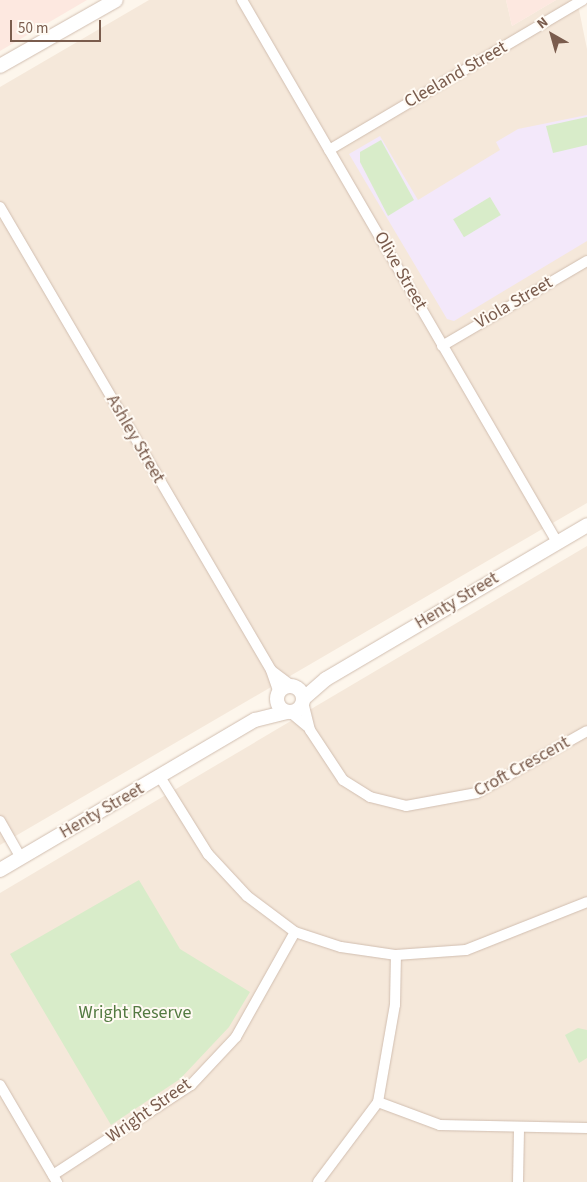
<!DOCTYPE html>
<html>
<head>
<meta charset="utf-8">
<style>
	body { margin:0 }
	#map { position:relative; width:587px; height:1182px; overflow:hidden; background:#fdf6ec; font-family:"Source Sans 3",sans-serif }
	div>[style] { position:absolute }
	.residential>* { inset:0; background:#f5e8da }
	.commercial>* { inset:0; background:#fde8e0 }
	.education>* { inset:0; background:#f3e8fa }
	.green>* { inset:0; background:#d8ecc9; transform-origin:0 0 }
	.roads { filter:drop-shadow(0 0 1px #d1beb0) drop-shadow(0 0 1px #d1beb0) }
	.minor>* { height:10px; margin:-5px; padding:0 5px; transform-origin:5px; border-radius:5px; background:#fff }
	.tertiary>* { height:14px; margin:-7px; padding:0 7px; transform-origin:7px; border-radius:7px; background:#fff }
	.tertiary>.ring { margin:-7px; padding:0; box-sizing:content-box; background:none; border:14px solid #fff; border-radius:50% }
	span { translate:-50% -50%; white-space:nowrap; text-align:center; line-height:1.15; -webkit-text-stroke:4px #fffaf3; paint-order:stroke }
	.street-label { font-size:18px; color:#7a5c4d }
	.park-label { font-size:18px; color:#537a41 }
	.north { position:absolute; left:527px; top:10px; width:50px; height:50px; -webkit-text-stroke:4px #fffaf3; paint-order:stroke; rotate:322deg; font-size:14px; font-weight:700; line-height:20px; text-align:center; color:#7a5c4d }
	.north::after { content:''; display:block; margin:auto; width:18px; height:22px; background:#7a5c4d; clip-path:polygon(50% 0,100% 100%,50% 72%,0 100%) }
	.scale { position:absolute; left:10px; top:20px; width:91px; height:22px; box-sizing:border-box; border:2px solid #7a5c4d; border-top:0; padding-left:6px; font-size:15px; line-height:18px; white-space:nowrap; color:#7a5c4d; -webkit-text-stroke:4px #fffaf3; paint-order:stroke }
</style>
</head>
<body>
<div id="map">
	<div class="residential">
		<div style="clip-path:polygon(149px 0,506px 0,512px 26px,556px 0,577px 0,587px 49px,587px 503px,0 845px,0 87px)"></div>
		<div style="clip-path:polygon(587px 546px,587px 1182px,0 1182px,0 893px)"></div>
	</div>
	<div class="commercial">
		<div style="clip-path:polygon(0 0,87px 0,0 51px)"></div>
		<div style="clip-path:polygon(506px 0,556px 0,512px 26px)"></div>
	</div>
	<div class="education">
		<div style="clip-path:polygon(587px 115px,587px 241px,454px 321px,447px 319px,349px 154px,380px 136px,418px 200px,500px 150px,496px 142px,518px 129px)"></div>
	</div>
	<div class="green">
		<div style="clip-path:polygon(587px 117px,587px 145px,553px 153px,546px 126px)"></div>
		<div style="clip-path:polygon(381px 140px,414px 200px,388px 216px,360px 162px,360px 152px)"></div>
		<div style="left:490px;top:197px;width:21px;height:43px;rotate:59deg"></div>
		<div style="clip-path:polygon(139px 880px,180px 949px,250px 992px,229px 1027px,180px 1079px,111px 1125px,10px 954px)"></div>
		<div style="clip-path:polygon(578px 1028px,587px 1030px,587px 1058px,579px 1063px,565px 1035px)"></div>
	</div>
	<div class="roads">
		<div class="minor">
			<div style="left:242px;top:0;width:627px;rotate:59.84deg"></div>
			<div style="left:329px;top:150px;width:295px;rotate:-30.6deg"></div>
			<div style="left:0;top:207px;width:536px;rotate:59.66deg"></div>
			<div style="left:271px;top:670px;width:24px;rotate:71deg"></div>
			<div style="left:442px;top:346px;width:168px;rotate:-30.4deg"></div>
			<div style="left:272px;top:671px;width:25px;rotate:37deg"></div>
			<div style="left:303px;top:702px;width:29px;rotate:76deg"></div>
			<div style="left:310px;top:730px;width:60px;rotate:56.6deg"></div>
			<div style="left:343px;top:780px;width:32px;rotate:32deg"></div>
			<div style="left:370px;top:797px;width:37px;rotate:14deg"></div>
			<div style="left:406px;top:806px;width:72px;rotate:-10.4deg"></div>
			<div style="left:477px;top:793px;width:126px;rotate:-29.4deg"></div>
			<div style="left:290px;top:712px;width:23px;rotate:40deg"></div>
			<div style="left:160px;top:777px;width:91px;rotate:58.1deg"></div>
			<div style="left:208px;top:854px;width:57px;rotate:47.1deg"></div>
			<div style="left:247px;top:896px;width:60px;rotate:36.9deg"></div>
			<div style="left:295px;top:932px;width:48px;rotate:18.1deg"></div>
			<div style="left:341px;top:947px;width:56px;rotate:8.3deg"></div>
			<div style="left:396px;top:955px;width:70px;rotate:-4.1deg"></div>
			<div style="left:466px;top:950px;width:130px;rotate:-21.6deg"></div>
			<div style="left:0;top:821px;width:43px;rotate:60.4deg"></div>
			<div style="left:0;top:1085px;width:113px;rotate:59.6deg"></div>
			<div style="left:378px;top:1102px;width:66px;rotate:20.4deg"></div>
			<div style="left:440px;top:1125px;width:147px;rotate:1.2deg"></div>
			<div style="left:53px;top:1175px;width:165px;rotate:-33.1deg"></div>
			<div style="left:191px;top:1085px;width:66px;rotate:-46.8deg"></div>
			<div style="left:236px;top:1037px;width:120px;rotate:-60.7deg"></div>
			<div style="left:318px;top:1182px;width:100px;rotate:-53.1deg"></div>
			<div style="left:378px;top:1102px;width:98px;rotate:-80.1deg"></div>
			<div style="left:395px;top:1005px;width:50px;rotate:-88.9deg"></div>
			<div style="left:518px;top:1182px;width:54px;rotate:-88.9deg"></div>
		</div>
		<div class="tertiary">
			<div style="left:0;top:66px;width:133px;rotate:-29.6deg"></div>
			<div class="ring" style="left:277px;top:686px;width:12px;height:12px"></div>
			<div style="left:303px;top:699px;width:30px;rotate:-41deg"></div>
			<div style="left:326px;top:679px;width:303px;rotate:-30.5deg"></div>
			<div style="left:0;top:870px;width:296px;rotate:-30.5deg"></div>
			<div style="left:255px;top:720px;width:32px;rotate:-14deg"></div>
		</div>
	</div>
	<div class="street-label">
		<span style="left:456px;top:75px;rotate:-30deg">Cleeland Street</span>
		<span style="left:400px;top:271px;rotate:60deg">Olive Street</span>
		<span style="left:514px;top:303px;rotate:-30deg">Viola Street</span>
		<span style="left:135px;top:439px;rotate:60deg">Ashley Street</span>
		<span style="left:457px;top:601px;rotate:-31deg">Henty Street</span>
		<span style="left:522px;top:767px;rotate:-29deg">Croft Crescent</span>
		<span style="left:102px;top:811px;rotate:-30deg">Henty Street</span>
		<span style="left:149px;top:1111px;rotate:-35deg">Wright Street</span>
	</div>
	<div class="park-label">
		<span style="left:135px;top:1013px">Wright Reserve</span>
	</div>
	<div class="north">N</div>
	<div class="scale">50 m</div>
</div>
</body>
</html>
